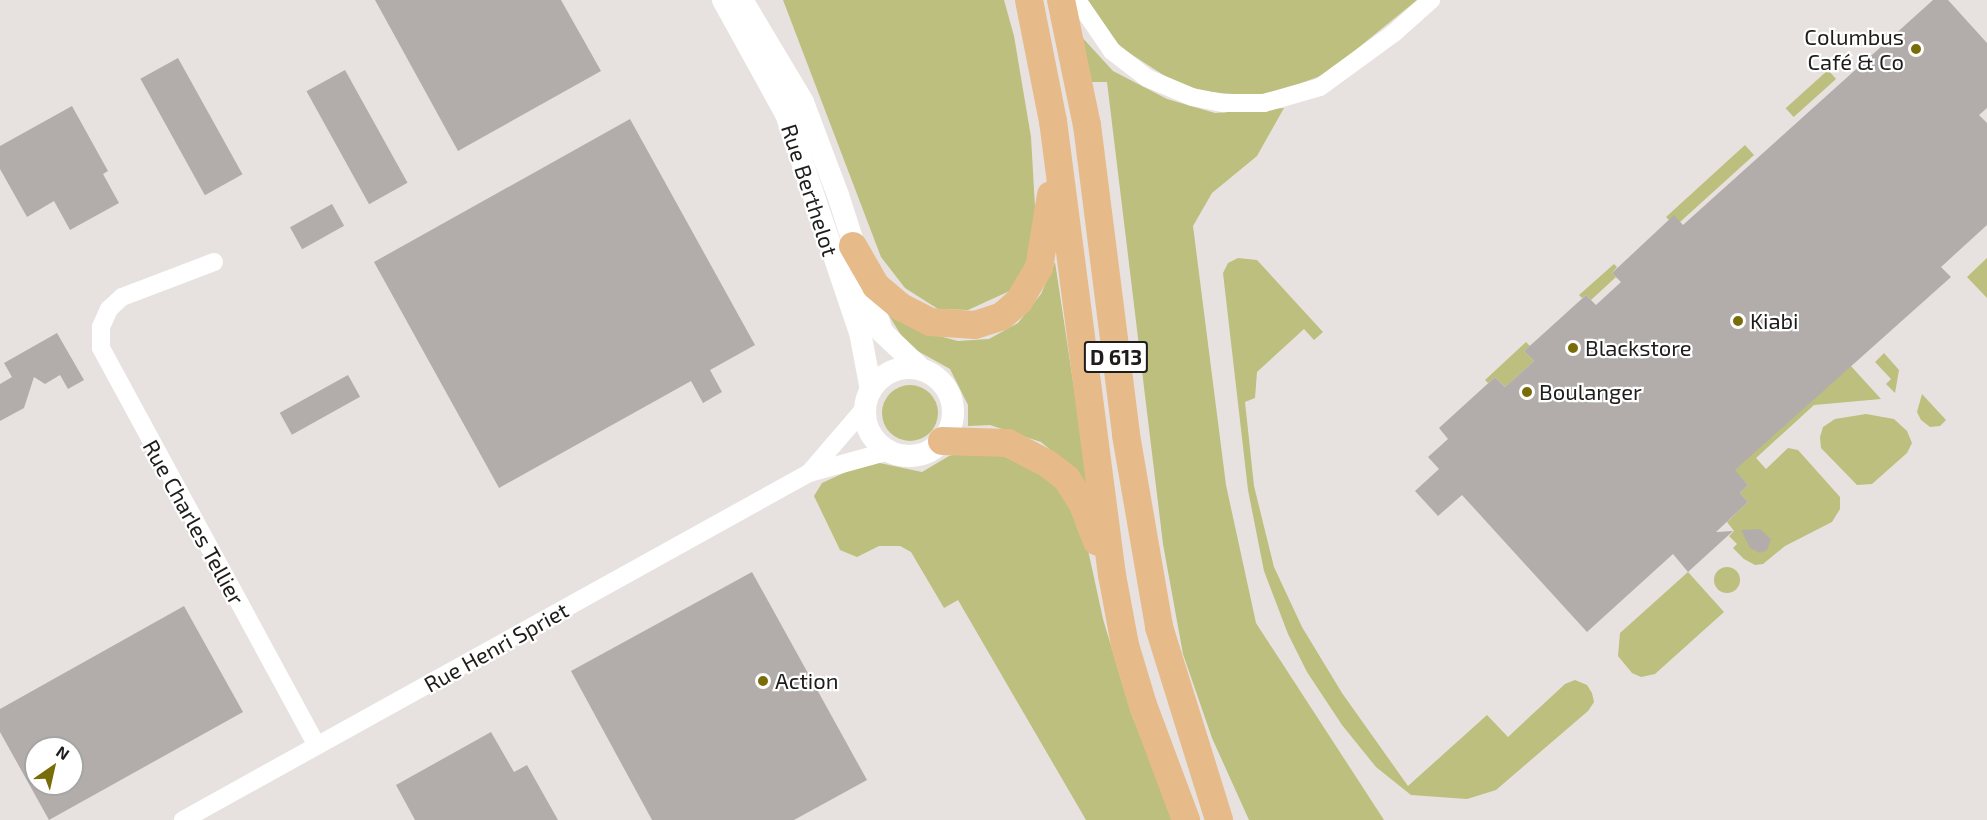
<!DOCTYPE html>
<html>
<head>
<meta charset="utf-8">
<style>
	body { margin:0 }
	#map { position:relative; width:1987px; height:820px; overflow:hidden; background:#e7e2df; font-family:"Exo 2",sans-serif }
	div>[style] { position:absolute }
	.green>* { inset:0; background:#bcbf7d; transform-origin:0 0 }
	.round { border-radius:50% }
	.building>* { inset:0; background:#b2adaa; transform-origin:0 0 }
	.minor>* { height:18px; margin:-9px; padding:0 9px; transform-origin:9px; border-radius:9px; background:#fff }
	.tertiary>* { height:22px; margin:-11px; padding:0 11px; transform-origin:11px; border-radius:11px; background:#fff }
	.tertiary>.ring { margin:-11px; padding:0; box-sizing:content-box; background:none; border:22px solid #fff; border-radius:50% }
	.primary>* { height:28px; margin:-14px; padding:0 14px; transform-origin:14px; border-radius:14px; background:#e7bb89 }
	.dots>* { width:16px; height:16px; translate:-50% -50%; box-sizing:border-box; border:3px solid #fff; border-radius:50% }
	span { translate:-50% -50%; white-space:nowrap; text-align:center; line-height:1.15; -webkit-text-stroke:4.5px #fff; paint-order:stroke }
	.shield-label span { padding:2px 4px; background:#fff; border:2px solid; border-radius:4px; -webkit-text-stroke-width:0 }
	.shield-label { font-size:21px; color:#1e1d1c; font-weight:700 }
	.poi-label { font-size:22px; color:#1e1d1c }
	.right { translate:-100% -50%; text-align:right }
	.left { translate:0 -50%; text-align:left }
	.street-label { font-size:22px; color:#1e1d1c }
	.north { position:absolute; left:24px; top:736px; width:60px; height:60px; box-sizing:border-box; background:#fff; border:2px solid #a5a5a4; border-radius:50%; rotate:34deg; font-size:16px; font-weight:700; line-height:24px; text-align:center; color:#1e1d1c }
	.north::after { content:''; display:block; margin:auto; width:21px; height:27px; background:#796d09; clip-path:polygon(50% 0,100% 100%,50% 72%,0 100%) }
</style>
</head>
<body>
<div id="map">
	<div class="green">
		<div style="clip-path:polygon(783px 0,1004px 0,1014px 36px,1031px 137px,1035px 207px,1030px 253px,1014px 289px,968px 310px,938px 309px,905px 288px,881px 257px)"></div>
		<div style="clip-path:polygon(1086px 0,1417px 0,1326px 74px,1271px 94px,1233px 94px,1187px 90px,1165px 76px,1120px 47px)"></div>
		<div style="clip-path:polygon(1080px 35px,1113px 71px,1167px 99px,1215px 113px,1284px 108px,1257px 156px,1212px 193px,1193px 226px,1226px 485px,1256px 623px,1384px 820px,1249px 820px,1212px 738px,1183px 654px,1163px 544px,1107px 82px,1091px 82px)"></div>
		<div style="left:1828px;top:70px;width:12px;height:57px;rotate:48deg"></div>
		<div style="clip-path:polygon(1745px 145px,1754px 155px,1680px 222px,1669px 220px,1666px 217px)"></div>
		<div style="clip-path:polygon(1238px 258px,1257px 260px,1323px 332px,1314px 340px,1304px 329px,1257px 372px,1255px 398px,1245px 402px,1254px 486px,1274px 567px,1302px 627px,1342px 693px,1408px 786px,1487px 715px,1508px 737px,1565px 684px,1575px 680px,1587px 685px,1592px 693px,1594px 702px,1588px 711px,1496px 790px,1467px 799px,1411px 795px,1376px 767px,1342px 725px,1307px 672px,1288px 634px,1264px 571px,1248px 490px,1223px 273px,1228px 263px)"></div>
		<div style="clip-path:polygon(1987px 258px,1987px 298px,1967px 277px)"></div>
		<div style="clip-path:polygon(1055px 262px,1089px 488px,1070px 466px,1041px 442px,990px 425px,968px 426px,968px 405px,950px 369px,907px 345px,882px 304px,924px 332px,958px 341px,989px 339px,1018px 323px,1041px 294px)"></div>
		<div style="clip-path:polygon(1614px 264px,1617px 267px,1612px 273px,1616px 277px,1591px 300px,1586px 295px,1582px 298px,1579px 295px)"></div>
		<div style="clip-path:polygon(1590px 311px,1850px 365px,1881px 399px,1814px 405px,1756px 458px,1766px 469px,1788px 448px,1798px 450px,1840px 497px,1840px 509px,1832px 522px,1785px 546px,1763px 564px,1755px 565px,1744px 559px,1733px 548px,1737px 544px,1729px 536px,1734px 531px,1727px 522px,1748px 502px,1740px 493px,1748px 485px)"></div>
		<div style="clip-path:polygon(1526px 342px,1530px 346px,1524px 351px,1534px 361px,1505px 387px,1495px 377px,1488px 383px,1485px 380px)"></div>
		<div style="clip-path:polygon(1884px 353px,1899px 370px,1895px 393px,1886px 384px,1891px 379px,1875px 362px)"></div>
		<div class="round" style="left:882px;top:385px;width:56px;height:56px"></div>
		<div style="clip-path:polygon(1922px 394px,1946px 420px,1940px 426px,1930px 427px,1921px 420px,1917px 412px)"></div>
		<div style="clip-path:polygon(1866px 414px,1894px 419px,1907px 431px,1912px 443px,1907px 453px,1872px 484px,1857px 485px,1821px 448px,1820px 437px,1823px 427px,1835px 419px)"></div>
		<div style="clip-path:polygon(968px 451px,985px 451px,1025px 463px,1062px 491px,1088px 550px,1103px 619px,1131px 713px,1174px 820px,1086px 820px,958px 600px,944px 608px,911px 552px,900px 546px,879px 546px,857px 557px,840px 550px,814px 496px,822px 483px,870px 461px,922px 472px,949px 456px)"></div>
		<div class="round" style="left:1714px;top:567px;width:26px;height:26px"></div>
		<div style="clip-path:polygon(1688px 572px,1724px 612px,1655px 674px,1641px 677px,1632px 673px,1618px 656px,1620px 633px)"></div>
	</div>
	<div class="building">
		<div style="clip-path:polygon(375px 0,561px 0,601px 71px,458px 151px)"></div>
		<div style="clip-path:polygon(1933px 0,1948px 0,1987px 43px,1987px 108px,1979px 115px,1987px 123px,1987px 225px,1941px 267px,1951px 277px,1735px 470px,1748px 485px,1740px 493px,1748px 502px,1716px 532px,1733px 531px,1688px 572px,1673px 554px,1587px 632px,1462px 495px,1438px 516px,1415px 491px,1439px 469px,1428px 457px,1448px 439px,1439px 428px,1495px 377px,1505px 387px,1534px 361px,1524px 351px,1543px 334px,1586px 295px,1596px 305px,1621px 282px,1612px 273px,1674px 215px,1683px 225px)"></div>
		<div style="left:178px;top:58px;width:133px;height:43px;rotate:61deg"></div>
		<div style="left:345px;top:70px;width:129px;height:44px;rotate:61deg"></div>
		<div style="clip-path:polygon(72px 106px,108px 171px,103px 174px,119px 203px,70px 230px,54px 201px,27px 217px,0 169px,0 146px)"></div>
		<div style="clip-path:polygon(630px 119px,755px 345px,710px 370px,722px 392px,703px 403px,691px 381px,499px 488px,374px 262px)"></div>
		<div style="left:332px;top:204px;width:25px;height:48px;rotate:61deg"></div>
		<div style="clip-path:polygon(57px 333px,84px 380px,68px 389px,60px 375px,45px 384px,34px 377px,24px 408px,0 421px,0 384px,12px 377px,4px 363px)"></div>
		<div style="left:348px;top:375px;width:25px;height:78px;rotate:61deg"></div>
		<div style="clip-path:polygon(1760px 529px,1771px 539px,1767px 550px,1760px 553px,1750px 548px,1741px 530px)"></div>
		<div style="clip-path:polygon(752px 572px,867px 780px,794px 820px,652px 820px,571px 671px)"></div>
		<div style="clip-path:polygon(evenodd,184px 606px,243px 712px,49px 820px,0 732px,0 709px,184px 606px,36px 748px,72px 748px,72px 784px,36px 784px,36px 748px)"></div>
		<div style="clip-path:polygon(491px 732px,514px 772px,527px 765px,558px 820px,415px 820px,396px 785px)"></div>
	</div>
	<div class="minor">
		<div style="left:1077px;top:0;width:62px;rotate:55.5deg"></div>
		<div style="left:1112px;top:51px;width:44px;rotate:37.6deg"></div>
		<div style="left:1147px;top:78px;width:49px;rotate:22.9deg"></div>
		<div style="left:1192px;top:97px;width:33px;rotate:11deg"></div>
		<div style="left:1224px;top:103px;width:40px"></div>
		<div style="left:1264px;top:103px;width:58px;rotate:-15.9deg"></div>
		<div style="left:1320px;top:87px;width:92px;rotate:-36.1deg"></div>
		<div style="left:1394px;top:33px;width:50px;rotate:-41.7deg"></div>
		<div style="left:214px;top:262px;width:98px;rotate:159.2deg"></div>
		<div style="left:122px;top:297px;width:18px;rotate:137deg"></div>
		<div style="left:109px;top:309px;width:20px;rotate:114deg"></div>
		<div style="left:101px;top:327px;width:21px;rotate:90deg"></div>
		<div style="left:101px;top:348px;width:452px;rotate:61.5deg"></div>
		<div style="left:809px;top:473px;width:86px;rotate:-49.3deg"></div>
		<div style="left:183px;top:820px;width:716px;rotate:-29deg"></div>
		<div style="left:809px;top:473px;width:83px;rotate:-15.4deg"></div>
	</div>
	<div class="tertiary">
		<div style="left:723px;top:0;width:130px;rotate:61.1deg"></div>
		<div style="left:786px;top:114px;width:230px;rotate:71.3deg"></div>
		<div style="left:860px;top:332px;width:59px;rotate:79.3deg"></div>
		<div style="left:742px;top:0;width:119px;rotate:59.1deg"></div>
		<div style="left:803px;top:102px;width:99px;rotate:69.4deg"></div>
		<div style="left:838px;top:195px;width:144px;rotate:72.2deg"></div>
		<div style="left:882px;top:332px;width:54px;rotate:43.5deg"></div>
		<div class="ring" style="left:865px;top:368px;width:66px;height:66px"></div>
	</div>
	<div class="primary">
		<div style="left:1029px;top:0;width:123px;rotate:78.8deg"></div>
		<div style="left:1053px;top:121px;width:458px;rotate:82.6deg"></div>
		<div style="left:1112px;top:575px;width:71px;rotate:79.5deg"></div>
		<div style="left:1125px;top:645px;width:63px;rotate:73.3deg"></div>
		<div style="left:1143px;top:705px;width:123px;rotate:69.5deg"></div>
		<div style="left:1061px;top:0;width:128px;rotate:78.3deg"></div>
		<div style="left:1087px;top:125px;width:312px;rotate:82.8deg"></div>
		<div style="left:1126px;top:435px;width:195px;rotate:80.2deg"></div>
		<div style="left:1159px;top:627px;width:202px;rotate:72.7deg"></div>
		<div style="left:853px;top:246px;width:46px;rotate:60.1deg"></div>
		<div style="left:876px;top:286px;width:33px;rotate:40deg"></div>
		<div style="left:901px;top:307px;width:33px;rotate:27deg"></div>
		<div style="left:930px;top:322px;width:45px;rotate:3.8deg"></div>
		<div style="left:975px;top:325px;width:28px;rotate:-18deg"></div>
		<div style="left:1002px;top:316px;width:23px;rotate:-41deg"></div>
		<div style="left:1019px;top:301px;width:39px;rotate:-59deg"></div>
		<div style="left:1039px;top:268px;width:74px;rotate:-80.7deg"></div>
		<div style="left:942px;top:441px;width:66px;rotate:1.7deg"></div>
		<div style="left:1008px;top:443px;width:45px;rotate:27.7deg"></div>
		<div style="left:1048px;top:464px;width:24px;rotate:38deg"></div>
		<div style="left:1067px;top:479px;width:31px;rotate:58deg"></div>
		<div style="left:1083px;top:505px;width:39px;rotate:69deg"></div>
	</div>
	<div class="dots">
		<div style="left:1916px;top:49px;background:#796d09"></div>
		<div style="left:1738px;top:321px;background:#796d09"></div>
		<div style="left:1573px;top:348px;background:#796d09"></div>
		<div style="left:1527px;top:392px;background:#796d09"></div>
		<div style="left:763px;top:681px;background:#796d09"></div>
	</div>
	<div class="shield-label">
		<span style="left:1116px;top:357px">D 613</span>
	</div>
	<div class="poi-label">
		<span class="right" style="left:1904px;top:49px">Columbus<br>Café &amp; Co</span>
		<span class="left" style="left:1750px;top:321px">Kiabi</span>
		<span class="left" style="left:1585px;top:348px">Blackstore</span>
		<span class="left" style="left:1539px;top:392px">Boulanger</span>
		<span class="left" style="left:775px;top:681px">Action</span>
	</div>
	<div class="street-label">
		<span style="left:810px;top:190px;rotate:72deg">Rue Berthelot</span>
		<span style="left:194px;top:522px;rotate:61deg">Rue Charles Tellier</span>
		<span style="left:496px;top:647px;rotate:-29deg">Rue Henri Spriet</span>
	</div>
	<div class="north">N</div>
</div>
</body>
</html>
